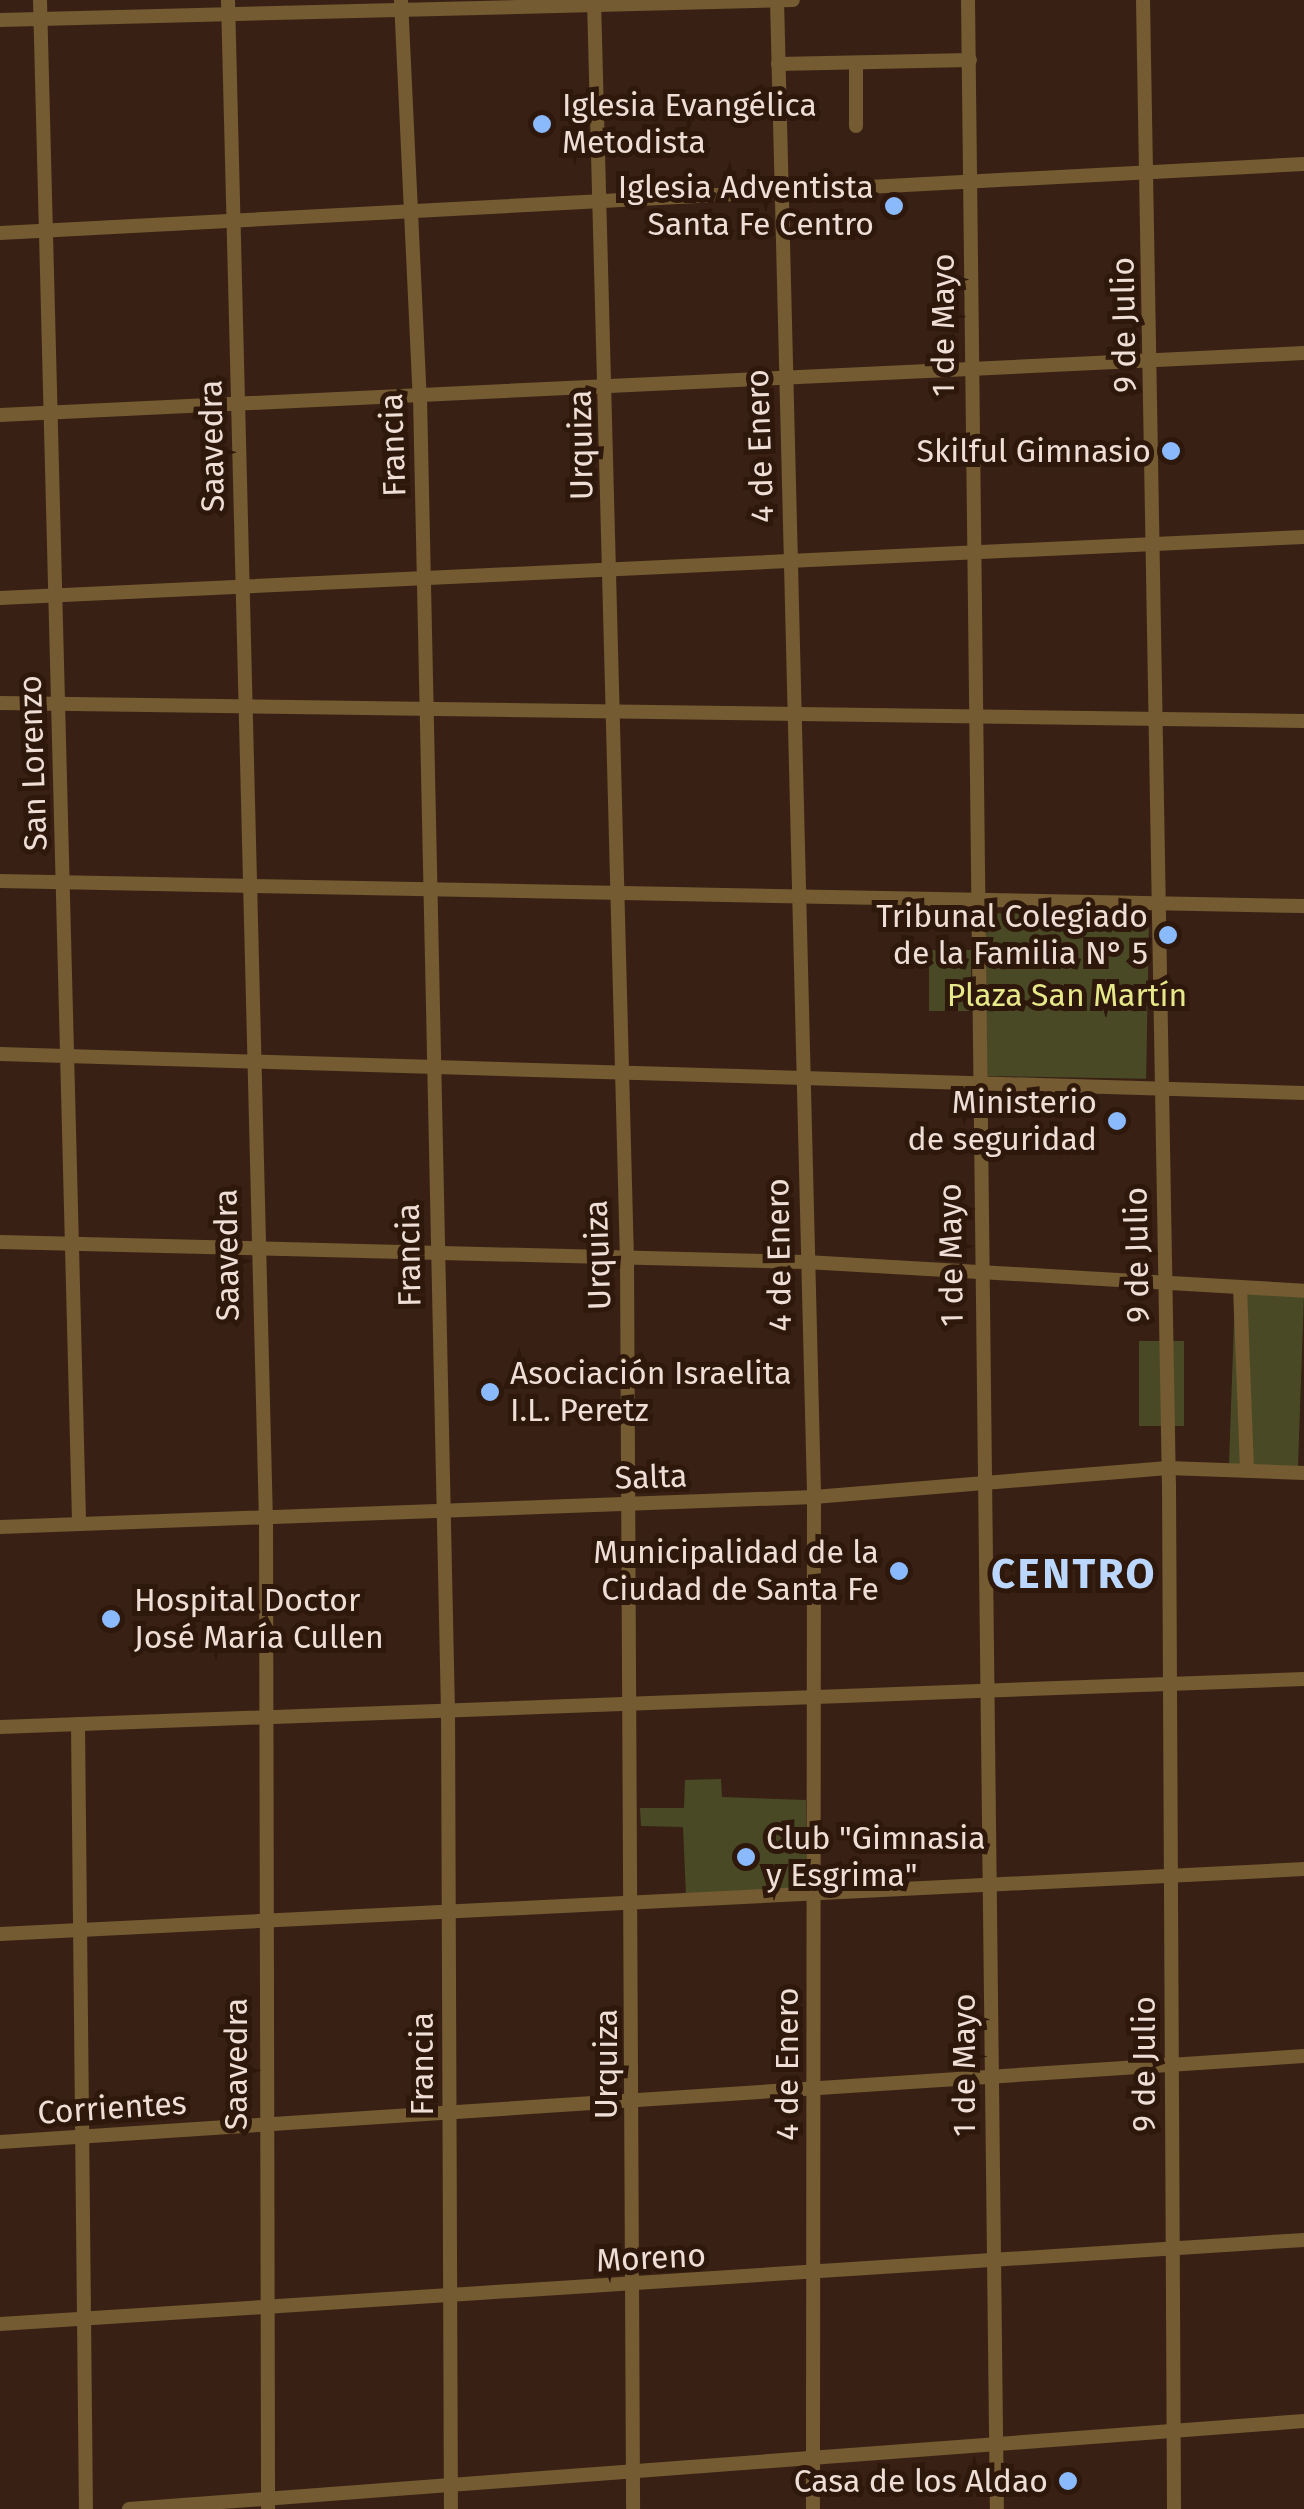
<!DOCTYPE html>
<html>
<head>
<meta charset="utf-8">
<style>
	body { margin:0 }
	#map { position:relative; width:1304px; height:2509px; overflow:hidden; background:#382114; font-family:"Fira Sans",sans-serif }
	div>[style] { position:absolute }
	.green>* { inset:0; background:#494a25; transform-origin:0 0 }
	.minor>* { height:14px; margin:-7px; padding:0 7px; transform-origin:7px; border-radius:7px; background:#745b32 }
	.dots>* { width:28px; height:28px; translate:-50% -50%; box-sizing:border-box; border:5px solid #2e170b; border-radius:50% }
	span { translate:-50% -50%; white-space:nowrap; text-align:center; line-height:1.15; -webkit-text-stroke:10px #2e170b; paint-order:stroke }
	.poi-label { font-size:32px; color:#eeded5 }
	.left { translate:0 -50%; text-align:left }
	.right { translate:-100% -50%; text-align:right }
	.street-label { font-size:32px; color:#eeded5 }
	.park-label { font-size:32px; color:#e6e889 }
	.district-label { font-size:42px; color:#bcd7fd; font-weight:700; letter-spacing:2.5px }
</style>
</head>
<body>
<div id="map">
	<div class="green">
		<div style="left:986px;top:913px;width:163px;height:163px;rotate:1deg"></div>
		<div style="left:929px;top:950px;width:42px;height:61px"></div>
		<div style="left:1235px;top:1293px;width:69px;height:172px;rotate:2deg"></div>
		<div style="left:1139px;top:1341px;width:45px;height:85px"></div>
		<div style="clip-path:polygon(721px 1779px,722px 1797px,806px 1800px,807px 1887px,686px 1895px,683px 1827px,641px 1826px,640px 1808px,684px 1808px,685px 1780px)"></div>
	</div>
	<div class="minor">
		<div style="left:40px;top:0;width:1524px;rotate:88.53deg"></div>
		<div style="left:228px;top:0;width:1519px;rotate:88.57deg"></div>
		<div style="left:266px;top:1519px;width:990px;rotate:89.88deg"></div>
		<div style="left:401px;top:0;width:397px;rotate:87.3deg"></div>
		<div style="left:420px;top:397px;width:1311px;rotate:88.78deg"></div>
		<div style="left:448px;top:1708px;width:801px;rotate:89.79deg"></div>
		<div style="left:594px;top:0;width:1259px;rotate:88.5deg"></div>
		<div style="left:627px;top:1259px;width:1250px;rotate:89.72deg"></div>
		<div style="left:777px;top:0;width:1497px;rotate:88.58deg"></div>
		<div style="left:814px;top:1497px;width:1012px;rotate:90.06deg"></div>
		<div style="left:968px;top:0;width:2509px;rotate:89.34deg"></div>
		<div style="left:1143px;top:0;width:1484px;rotate:89deg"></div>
		<div style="left:1169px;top:1484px;width:1025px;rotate:89.72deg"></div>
		<div style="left:0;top:20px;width:793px;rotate:-1.44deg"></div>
		<div style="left:778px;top:64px;width:192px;rotate:-1.2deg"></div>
		<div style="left:856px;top:65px;width:61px;rotate:90deg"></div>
		<div style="left:0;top:233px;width:1306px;rotate:-3.03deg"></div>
		<div style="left:0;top:415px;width:1305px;rotate:-2.72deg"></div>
		<div style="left:0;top:598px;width:1305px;rotate:-2.68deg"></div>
		<div style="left:0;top:703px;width:1304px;rotate:0.79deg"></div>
		<div style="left:0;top:881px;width:1304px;rotate:1.1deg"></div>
		<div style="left:0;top:1054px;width:1305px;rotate:1.71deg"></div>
		<div style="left:0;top:1242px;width:806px;rotate:1.42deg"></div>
		<div style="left:806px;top:1262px;width:499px;rotate:3.3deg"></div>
		<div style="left:1240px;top:1287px;width:184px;rotate:87.8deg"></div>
		<div style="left:0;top:1527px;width:815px;rotate:-2.11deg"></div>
		<div style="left:814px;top:1497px;width:355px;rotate:-4.7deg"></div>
		<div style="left:1168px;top:1468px;width:136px;rotate:2.1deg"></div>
		<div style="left:78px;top:1724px;width:785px;rotate:89.42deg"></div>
		<div style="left:0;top:1727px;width:1305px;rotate:-2.11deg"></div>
		<div style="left:0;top:1934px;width:1306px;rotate:-2.85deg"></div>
		<div style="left:0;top:2142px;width:1307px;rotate:-3.77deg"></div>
		<div style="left:0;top:2324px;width:1307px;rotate:-3.69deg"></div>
		<div style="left:129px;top:2509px;width:1178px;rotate:-4.28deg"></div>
	</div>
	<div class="dots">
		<div style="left:542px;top:124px;background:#8abafc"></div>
		<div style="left:894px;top:206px;background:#8abafc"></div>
		<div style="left:1171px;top:451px;background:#8abafc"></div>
		<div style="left:1168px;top:935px;background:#8abafc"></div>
		<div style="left:1117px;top:1121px;background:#8abafc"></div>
		<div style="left:490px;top:1392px;background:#8abafc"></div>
		<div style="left:899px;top:1571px;background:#8abafc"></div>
		<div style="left:111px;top:1619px;background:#8abafc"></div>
		<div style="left:746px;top:1857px;background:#8abafc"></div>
		<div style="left:1068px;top:2481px;background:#8abafc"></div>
	</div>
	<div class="poi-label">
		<span class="left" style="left:562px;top:124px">Iglesia Evangélica<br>Metodista</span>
		<span class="right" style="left:874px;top:206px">Iglesia Adventista<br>Santa Fe Centro</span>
		<span class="right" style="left:1151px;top:451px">Skilful Gimnasio</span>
		<span class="right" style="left:1148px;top:935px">Tribunal Colegiado<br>de la Familia N° 5</span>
		<span class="right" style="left:1097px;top:1121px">Ministerio<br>de seguridad</span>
		<span class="left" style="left:510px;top:1392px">Asociación Israelita<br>I.L. Peretz</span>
		<span class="right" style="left:879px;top:1571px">Municipalidad de la<br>Ciudad de Santa Fe</span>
		<span class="left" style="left:134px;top:1619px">Hospital Doctor<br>José María Cullen</span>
		<span class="left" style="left:766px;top:1857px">Club "Gimnasia<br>y Esgrima"</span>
		<span class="right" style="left:1048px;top:2481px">Casa de los Aldao</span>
	</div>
	<div class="street-label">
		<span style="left:943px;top:325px;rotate:-90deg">1 de Mayo</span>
		<span style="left:1124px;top:325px;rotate:-91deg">9 de Julio</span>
		<span style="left:393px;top:445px;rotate:-92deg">Francia</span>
		<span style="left:581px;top:445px;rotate:-91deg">Urquiza</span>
		<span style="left:212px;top:446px;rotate:-91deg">Saavedra</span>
		<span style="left:760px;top:446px;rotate:-92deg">4 de Enero</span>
		<span style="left:33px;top:763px;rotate:-92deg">San Lorenzo</span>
		<span style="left:227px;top:1255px;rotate:-91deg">Saavedra</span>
		<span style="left:409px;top:1255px;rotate:-91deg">Francia</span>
		<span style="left:598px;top:1255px;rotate:-92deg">Urquiza</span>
		<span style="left:779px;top:1255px;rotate:-91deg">4 de Enero</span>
		<span style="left:951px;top:1255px;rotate:-91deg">1 de Mayo</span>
		<span style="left:1137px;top:1255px;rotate:-91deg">9 de Julio</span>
		<span style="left:651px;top:1477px;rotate:-2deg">Salta</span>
		<span style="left:236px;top:2064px;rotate:-90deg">Saavedra</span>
		<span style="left:422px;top:2064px;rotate:-90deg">Francia</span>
		<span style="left:606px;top:2064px;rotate:-90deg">Urquiza</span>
		<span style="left:787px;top:2064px;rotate:-90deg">4 de Enero</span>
		<span style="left:1144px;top:2064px;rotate:-90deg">9 de Julio</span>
		<span style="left:964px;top:2065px;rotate:-90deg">1 de Mayo</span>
		<span style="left:112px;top:2108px;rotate:-4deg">Corrientes</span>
		<span style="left:651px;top:2258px;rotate:-3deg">Moreno</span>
	</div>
	<div class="park-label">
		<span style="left:1067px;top:995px">Plaza San Martín</span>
	</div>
	<div class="district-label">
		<span style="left:1074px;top:1574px">CENTRO</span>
	</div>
</div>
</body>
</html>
